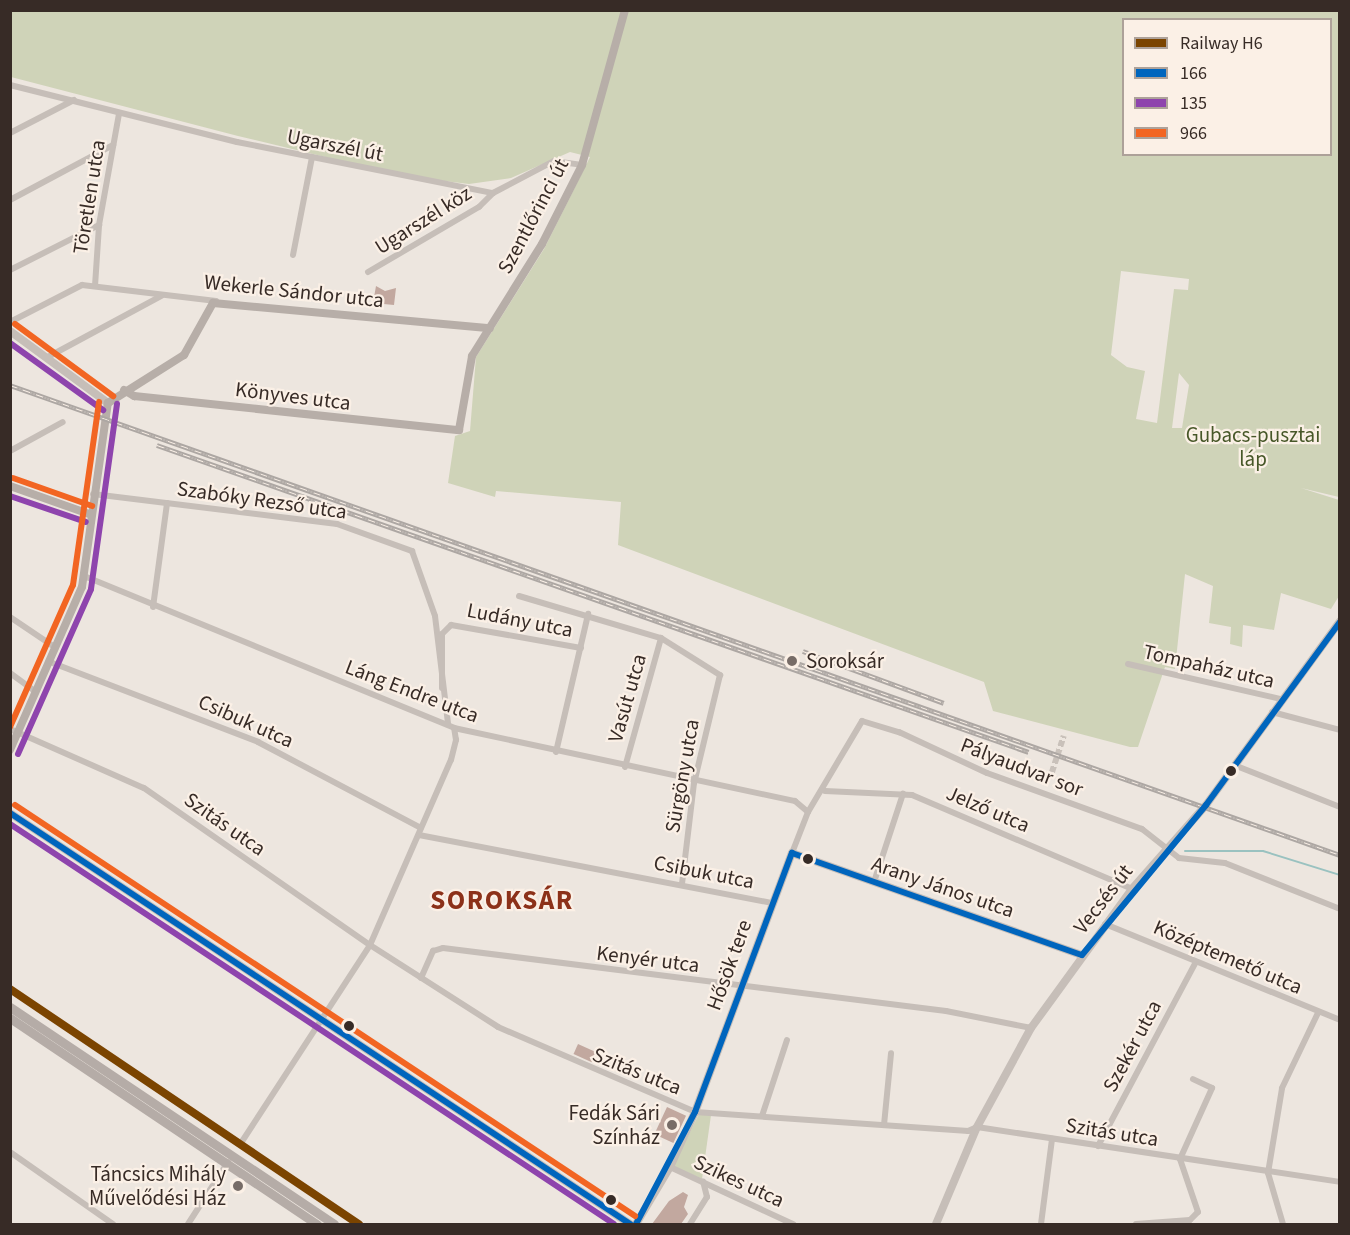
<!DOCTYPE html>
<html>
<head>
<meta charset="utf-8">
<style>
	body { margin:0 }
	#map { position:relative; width:1350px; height:1235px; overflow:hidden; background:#ede6df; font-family:"Source Sans 3",sans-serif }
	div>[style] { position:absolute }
	.green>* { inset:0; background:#cfd3b8 }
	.stream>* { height:2px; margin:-1px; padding:0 1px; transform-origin:1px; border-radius:1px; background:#9ac2c0 }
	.building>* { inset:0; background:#c2a89f; transform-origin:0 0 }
	.minor-tunnel>* { height:6px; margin-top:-3px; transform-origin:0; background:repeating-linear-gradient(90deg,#c9c1ba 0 6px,transparent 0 9px) }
	.minor>* { height:6px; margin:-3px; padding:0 3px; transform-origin:3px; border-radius:3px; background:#c6beb8 }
	.tertiary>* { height:8px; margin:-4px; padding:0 4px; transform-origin:4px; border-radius:4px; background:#c6beb8 }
	.secondary>* { height:8px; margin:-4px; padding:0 4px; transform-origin:4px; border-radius:4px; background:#b7aea8 }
	.primary>* { height:9px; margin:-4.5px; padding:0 4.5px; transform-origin:4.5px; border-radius:4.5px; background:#b5aca7 }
	.rail>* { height:4.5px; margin-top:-2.25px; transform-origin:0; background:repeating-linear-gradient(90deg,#fbf0e6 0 7px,#ada7a3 0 14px); box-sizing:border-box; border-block:2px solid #ada7a3 }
	.bus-1>* { height:6px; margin:-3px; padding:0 3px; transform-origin:3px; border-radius:3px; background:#0065bd }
	.bus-2>* { height:6px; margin:-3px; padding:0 3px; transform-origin:3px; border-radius:3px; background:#8e44ad }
	.bus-3>* { height:6px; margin:-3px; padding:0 3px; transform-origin:3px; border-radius:3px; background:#f26522 }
	.rail-1>* { height:8px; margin:-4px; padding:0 4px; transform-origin:4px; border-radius:4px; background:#7b4400 }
	.dots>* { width:16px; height:16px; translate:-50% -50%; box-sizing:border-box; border:3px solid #fbf0e6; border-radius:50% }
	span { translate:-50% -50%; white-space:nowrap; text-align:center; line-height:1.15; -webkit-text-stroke:4.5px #fbf0e6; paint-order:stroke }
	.street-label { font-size:21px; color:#372b26 }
	.park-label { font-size:21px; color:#475728 }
	.poi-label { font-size:21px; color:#372b26 }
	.left { translate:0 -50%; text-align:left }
	.right { translate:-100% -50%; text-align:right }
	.district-label { font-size:27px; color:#8c3119; font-weight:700; letter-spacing:1.5px }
	.frame { position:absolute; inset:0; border:12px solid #372b26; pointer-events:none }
	.legend { position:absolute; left:1122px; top:18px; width:210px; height:138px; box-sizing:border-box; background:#fbf0e6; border:2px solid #ada199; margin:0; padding:8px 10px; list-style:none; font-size:18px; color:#372b26 }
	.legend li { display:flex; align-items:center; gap:12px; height:30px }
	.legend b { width:30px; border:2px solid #ada199 }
</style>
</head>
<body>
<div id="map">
	<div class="green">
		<div style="clip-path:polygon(evenodd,10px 11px,1339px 11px,1339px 497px,1301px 488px,1339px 500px,1339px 596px,1331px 609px,1281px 593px,1274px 630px,1243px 625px,1242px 647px,1230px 644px,1231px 627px,1209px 623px,1213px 586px,1185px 574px,1175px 669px,1165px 667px,1138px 747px,1130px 747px,993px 711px,984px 682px,618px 545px,621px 502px,496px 491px,495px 497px,448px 483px,455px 436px,470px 431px,476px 357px,544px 249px,590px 157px,570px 152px,511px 178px,469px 184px,404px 176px,238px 136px,11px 77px,10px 11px,1124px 20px,1330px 20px,1330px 154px,1124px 154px,1124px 20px,10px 11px,1121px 271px,1189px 279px,1188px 290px,1174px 289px,1157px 423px,1136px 419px,1145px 371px,1127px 367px,1111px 355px,1121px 271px,10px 11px,1179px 373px,1189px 385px,1182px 428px,1172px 428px,1179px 373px)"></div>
		<div style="clip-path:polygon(699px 1114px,711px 1115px,702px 1179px,673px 1166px)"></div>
	</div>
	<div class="stream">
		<div style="left:1185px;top:851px;width:78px"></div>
		<div style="left:1263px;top:851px;width:81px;rotate:17.3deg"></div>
	</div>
	<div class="building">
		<div style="clip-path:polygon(376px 286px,385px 291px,396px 288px,394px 305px,373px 303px)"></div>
		<div style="left:578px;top:1044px;width:20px;height:11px;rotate:24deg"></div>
		<div style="left:667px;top:1107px;width:21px;height:30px;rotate:25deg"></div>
		<div style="clip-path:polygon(683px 1192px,688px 1195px,684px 1207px,688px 1214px,681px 1224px,652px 1224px,669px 1201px)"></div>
	</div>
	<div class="minor-tunnel">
		<div style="left:1052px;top:772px;width:38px;rotate:-72deg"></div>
	</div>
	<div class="minor">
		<div style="left:10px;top:85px;width:234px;rotate:14.1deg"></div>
		<div style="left:237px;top:142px;width:261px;rotate:11.3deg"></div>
		<div style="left:493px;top:193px;width:69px;rotate:-27.7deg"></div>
		<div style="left:554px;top:161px;width:28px;rotate:8deg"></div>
		<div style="left:10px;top:133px;width:72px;rotate:-27.3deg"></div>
		<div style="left:10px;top:200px;width:117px;rotate:-28.1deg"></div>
		<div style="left:293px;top:255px;width:100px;rotate:-79deg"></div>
		<div style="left:10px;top:270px;width:100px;rotate:-26.8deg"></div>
		<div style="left:368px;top:272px;width:129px;rotate:-30.4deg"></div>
		<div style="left:479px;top:207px;width:20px;rotate:-45deg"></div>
		<div style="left:95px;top:286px;width:61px;rotate:-86.2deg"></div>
		<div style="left:99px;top:225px;width:113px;rotate:-79.8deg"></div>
		<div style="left:10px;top:322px;width:81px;rotate:-27.2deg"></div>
		<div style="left:82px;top:285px;width:135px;rotate:6.8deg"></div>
		<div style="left:46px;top:358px;width:131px;rotate:-28.3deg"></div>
		<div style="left:10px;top:451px;width:60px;rotate:-28.7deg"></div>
		<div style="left:93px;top:494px;width:246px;rotate:7deg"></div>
		<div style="left:337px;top:524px;width:80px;rotate:19.8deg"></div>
		<div style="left:412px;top:551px;width:69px;rotate:70.5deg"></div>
		<div style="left:435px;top:616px;width:109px;rotate:83.1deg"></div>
		<div style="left:84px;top:576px;width:400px;rotate:22.3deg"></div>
		<div style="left:454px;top:728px;width:349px;rotate:12.1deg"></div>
		<div style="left:795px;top:801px;width:17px;rotate:40deg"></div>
		<div style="left:519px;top:596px;width:148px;rotate:16.5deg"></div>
		<div style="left:661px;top:638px;width:70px;rotate:32.1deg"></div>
		<div style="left:720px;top:675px;width:111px;rotate:103.5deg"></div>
		<div style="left:694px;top:783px;width:102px;rotate:96.8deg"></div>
		<div style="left:153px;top:607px;width:105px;rotate:-82.3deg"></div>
		<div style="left:10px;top:617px;width:55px;rotate:34deg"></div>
		<div style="left:50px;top:662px;width:223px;rotate:21deg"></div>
		<div style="left:258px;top:742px;width:184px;rotate:27.8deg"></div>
		<div style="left:1128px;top:664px;width:157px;rotate:12.9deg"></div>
		<div style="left:10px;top:673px;width:32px;rotate:36deg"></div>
		<div style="left:442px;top:688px;width:54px;rotate:-90deg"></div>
		<div style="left:442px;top:634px;width:13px;rotate:-45deg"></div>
		<div style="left:451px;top:625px;width:132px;rotate:10deg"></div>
		<div style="left:1272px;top:712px;width:70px;rotate:14.8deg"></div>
		<div style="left:10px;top:729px;width:146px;rotate:23.8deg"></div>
		<div style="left:144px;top:788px;width:275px;rotate:34.8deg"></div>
		<div style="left:370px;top:945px;width:152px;rotate:32.6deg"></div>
		<div style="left:498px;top:1027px;width:215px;rotate:23.3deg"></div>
		<div style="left:695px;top:1112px;width:274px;rotate:4deg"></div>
		<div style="left:968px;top:1131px;width:10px;rotate:-24deg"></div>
		<div style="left:977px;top:1127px;width:367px;rotate:8.6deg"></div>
		<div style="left:556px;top:752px;width:142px;rotate:-76.9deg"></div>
		<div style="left:1234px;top:765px;width:114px;rotate:21.6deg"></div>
		<div style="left:625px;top:767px;width:134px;rotate:-74.4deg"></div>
		<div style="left:825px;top:791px;width:87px;rotate:2.6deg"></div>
		<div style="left:912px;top:795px;width:239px;rotate:23.1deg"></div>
		<div style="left:419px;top:835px;width:359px;rotate:10.9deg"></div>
		<div style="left:792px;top:853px;width:44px;rotate:-68.7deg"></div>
		<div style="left:808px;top:812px;width:106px;rotate:-59.3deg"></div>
		<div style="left:862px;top:721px;width:39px;rotate:17deg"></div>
		<div style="left:899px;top:732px;width:97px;rotate:25deg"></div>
		<div style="left:987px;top:773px;width:165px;rotate:19.9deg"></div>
		<div style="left:1142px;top:829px;width:47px;rotate:38.1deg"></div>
		<div style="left:1179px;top:858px;width:46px;rotate:6.2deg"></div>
		<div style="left:1225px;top:863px;width:124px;rotate:21.8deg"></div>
		<div style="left:874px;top:882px;width:93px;rotate:-71.8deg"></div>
		<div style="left:1105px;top:924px;width:254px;rotate:22.2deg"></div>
		<div style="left:421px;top:978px;width:30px;rotate:-66deg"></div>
		<div style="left:433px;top:951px;width:10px;rotate:-17deg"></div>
		<div style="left:443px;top:948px;width:507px;rotate:7.14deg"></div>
		<div style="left:946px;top:1011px;width:87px;rotate:11.3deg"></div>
		<div style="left:762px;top:1116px;width:80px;rotate:-71.8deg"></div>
		<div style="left:884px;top:1125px;width:72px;rotate:-84.4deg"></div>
		<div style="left:241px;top:1143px;width:236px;rotate:-56.9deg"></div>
		<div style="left:370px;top:945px;width:202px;rotate:-66.4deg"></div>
		<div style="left:451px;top:760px;width:21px;rotate:-76deg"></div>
		<div style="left:456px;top:740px;width:12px;rotate:-99deg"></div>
		<div style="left:1098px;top:1146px;width:208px;rotate:-62deg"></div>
		<div style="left:10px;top:1152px;width:126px;rotate:35deg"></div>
		<div style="left:670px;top:1167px;width:136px;rotate:24.9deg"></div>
		<div style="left:188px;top:1224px;width:74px;rotate:-57.2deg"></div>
		<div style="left:690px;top:1224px;width:32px;rotate:-58deg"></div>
		<div style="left:707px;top:1197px;width:16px;rotate:-104deg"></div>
		<div style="left:1041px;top:1224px;width:86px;rotate:-82.6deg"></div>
		<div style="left:1136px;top:1224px;width:54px;rotate:-4.2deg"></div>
		<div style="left:1190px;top:1220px;width:11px;rotate:-45deg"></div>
		<div style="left:1198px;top:1212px;width:56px;rotate:-108.8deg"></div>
		<div style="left:1180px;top:1159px;width:78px;rotate:-65.7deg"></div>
		<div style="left:1212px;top:1088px;width:21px;rotate:-155deg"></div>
		<div style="left:1283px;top:1224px;width:53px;rotate:-106.4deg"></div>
		<div style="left:1268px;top:1173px;width:86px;rotate:-80.6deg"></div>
		<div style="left:1282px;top:1088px;width:83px;rotate:-64.4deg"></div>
	</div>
	<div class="tertiary">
		<div style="left:10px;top:331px;width:122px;rotate:36.3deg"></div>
		<div style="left:10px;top:813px;width:744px;rotate:33.54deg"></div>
		<div style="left:636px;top:1224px;width:66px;rotate:-59.2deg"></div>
		<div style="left:670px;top:1167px;width:60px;rotate:-65.6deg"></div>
		<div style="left:695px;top:1112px;width:277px;rotate:-69.5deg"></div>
		<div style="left:792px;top:853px;width:307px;rotate:19.4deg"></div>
		<div style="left:936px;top:1224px;width:105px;rotate:-67.1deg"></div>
		<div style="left:977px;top:1127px;width:113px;rotate:-61.4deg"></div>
		<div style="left:1031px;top:1028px;width:172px;rotate:-54deg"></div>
		<div style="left:1132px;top:889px;width:112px;rotate:-48.6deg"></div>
		<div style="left:1206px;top:805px;width:228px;rotate:-53.9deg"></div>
	</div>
	<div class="secondary">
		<div style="left:124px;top:390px;width:12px;rotate:31deg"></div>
		<div style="left:134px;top:396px;width:327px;rotate:6deg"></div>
		<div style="left:459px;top:430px;width:75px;rotate:-80deg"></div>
		<div style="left:472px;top:356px;width:132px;rotate:-58deg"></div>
		<div style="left:542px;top:244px;width:89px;rotate:-63.1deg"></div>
		<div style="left:582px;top:165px;width:161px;rotate:-74.5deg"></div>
		<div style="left:10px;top:486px;width:84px;rotate:19.5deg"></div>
		<div style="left:10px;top:750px;width:178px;rotate:-66.2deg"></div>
		<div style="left:82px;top:587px;width:186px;rotate:-82deg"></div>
		<div style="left:108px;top:403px;width:90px;rotate:-32.3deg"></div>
		<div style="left:184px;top:355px;width:60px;rotate:-60.9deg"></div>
		<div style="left:213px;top:303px;width:278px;rotate:5.2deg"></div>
	</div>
	<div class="primary">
		<div style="left:10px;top:1007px;width:390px;rotate:33.8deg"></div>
		<div style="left:10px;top:1018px;width:370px;rotate:33.9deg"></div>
	</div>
	<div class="rail">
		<div style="left:10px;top:385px;width:1411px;rotate:19.46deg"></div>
		<div style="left:157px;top:445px;width:924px;rotate:19.4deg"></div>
		<div style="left:803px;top:651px;width:150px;rotate:20.2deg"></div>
	</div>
	<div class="bus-1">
		<div style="left:10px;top:813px;width:744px;rotate:33.54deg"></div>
		<div style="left:792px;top:853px;width:307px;rotate:19.4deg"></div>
		<div style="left:1082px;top:955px;width:195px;rotate:-50.4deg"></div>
		<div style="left:1206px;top:805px;width:227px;rotate:-53.8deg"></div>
		<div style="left:636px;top:1224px;width:127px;rotate:-62.2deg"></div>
		<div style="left:695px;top:1112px;width:277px;rotate:-69.5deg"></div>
	</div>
	<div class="bus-2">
		<div style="left:10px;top:343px;width:115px;rotate:35.8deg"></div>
		<div style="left:10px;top:496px;width:80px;rotate:18.9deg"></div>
		<div style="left:18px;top:754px;width:180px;rotate:-66.1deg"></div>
		<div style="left:91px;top:589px;width:187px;rotate:-82deg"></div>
		<div style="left:10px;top:824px;width:724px;rotate:33.51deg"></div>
	</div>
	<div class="bus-3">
		<div style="left:15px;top:324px;width:122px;rotate:36.3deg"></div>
		<div style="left:13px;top:478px;width:84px;rotate:19.5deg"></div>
		<div style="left:10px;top:727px;width:155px;rotate:-66.1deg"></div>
		<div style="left:73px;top:585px;width:185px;rotate:-81.9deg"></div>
		<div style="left:15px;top:805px;width:744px;rotate:33.54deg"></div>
	</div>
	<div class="rail-1">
		<div style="left:10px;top:989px;width:421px;rotate:34deg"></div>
	</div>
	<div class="dots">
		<div style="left:792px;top:661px;background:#776c67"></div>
		<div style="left:1231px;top:771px;background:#372b26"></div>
		<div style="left:808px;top:859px;background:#372b26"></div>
		<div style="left:349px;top:1026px;background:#372b26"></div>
		<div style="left:672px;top:1125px;background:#776c67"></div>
		<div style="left:238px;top:1186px;background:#776c67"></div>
		<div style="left:611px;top:1200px;background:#372b26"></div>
	</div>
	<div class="street-label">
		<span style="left:335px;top:145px;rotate:11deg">Ugarszél út</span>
		<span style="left:89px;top:197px;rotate:-81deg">Töretlen utca</span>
		<span style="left:533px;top:216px;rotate:-62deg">Szentlőrinci út</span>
		<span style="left:423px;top:220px;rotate:-32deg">Ugarszél köz</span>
		<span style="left:294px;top:291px;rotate:6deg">Wekerle Sándor utca</span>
		<span style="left:293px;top:396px;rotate:7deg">Könyves utca</span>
		<span style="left:262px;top:500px;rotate:8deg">Szabóky Rezső utca</span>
		<span style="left:520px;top:620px;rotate:11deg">Ludány utca</span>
		<span style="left:1209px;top:666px;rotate:13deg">Tompaház utca</span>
		<span style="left:412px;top:691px;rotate:21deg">Láng Endre utca</span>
		<span style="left:627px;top:698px;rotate:-74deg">Vasút utca</span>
		<span style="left:246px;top:721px;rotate:24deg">Csibuk utca</span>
		<span style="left:1022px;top:767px;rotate:21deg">Pályaudvar sor</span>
		<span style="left:682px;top:776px;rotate:-80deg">Sürgöny utca</span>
		<span style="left:988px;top:809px;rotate:23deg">Jelző utca</span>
		<span style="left:225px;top:824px;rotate:35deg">Szitás utca</span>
		<span style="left:704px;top:872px;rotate:11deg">Csibuk utca</span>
		<span style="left:943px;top:887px;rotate:19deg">Arany János utca</span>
		<span style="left:1103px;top:899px;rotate:-52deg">Vecsés út</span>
		<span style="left:1228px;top:957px;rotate:23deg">Középtemető utca</span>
		<span style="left:648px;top:959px;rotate:7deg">Kenyér utca</span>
		<span style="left:729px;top:965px;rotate:-70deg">Hősök tere</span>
		<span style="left:1132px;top:1046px;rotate:-62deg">Szekér utca</span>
		<span style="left:637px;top:1071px;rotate:22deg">Szitás utca</span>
		<span style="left:1112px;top:1132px;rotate:9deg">Szitás utca</span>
		<span style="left:739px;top:1181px;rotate:25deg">Szikes utca</span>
	</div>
	<div class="park-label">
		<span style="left:1253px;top:447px">Gubacs-pusztai<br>láp</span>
	</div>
	<div class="poi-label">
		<span class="left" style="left:806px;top:661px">Soroksár</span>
		<span class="right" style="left:660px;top:1125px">Fedák Sári<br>Színház</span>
		<span class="right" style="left:226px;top:1186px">Táncsics Mihály<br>Művelődési Ház</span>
	</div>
	<div class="district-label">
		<span style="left:502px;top:901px">SOROKSÁR</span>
	</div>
	<div class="frame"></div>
	<ul class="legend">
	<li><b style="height:8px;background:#7b4400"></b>Railway H6</li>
	<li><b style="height:8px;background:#0065bd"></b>166</li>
	<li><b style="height:8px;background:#8e44ad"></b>135</li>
	<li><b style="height:8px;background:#f26522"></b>966</li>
	</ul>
</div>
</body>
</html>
